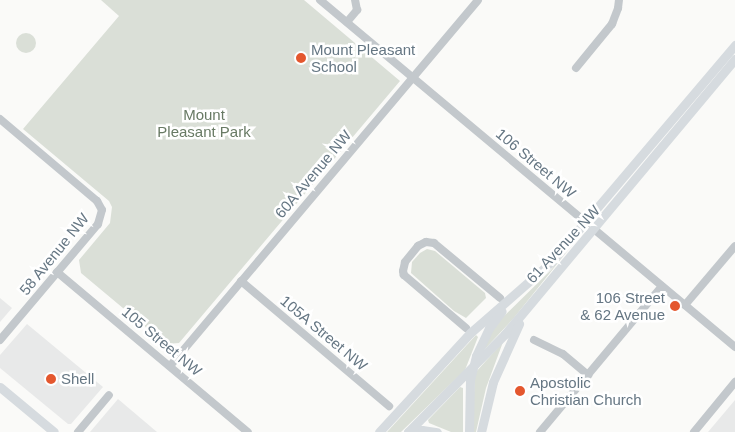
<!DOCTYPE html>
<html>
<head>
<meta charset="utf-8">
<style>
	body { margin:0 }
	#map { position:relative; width:735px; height:432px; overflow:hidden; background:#fafaf8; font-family:Arial,sans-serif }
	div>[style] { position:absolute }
	.built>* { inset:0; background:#e8e9e9 }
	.green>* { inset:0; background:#dadfd7 }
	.round { border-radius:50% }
	.minor>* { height:8px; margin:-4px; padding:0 4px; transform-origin:4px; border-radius:4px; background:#c3c8cc }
	.major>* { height:9px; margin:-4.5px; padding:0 4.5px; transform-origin:4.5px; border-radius:4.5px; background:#d6dbdf }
	.dots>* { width:14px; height:14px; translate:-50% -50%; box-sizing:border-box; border:2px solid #fff; border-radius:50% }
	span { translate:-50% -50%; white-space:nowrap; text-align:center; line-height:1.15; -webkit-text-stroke:5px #fff; paint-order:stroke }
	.poi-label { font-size:15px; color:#657683 }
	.left { translate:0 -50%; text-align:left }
	.right { translate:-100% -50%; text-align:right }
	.park-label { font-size:15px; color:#687a64 }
	.street-label { font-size:15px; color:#657683 }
</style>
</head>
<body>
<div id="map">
	<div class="built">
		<div style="clip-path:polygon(0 298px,12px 308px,0 322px)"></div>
		<div style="clip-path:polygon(27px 324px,103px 387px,71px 424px,68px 424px,0 368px,0 355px)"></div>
		<div style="clip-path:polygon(118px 399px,157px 432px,90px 432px)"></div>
		<div style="clip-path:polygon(735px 400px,735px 432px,708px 432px)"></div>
	</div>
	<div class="green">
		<div style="clip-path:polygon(101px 0,304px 0,400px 81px,179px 343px,166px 344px,81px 273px,79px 260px,110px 223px,112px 207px,109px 201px,23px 129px,119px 16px)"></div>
		<div class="round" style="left:16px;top:33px;width:20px;height:20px"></div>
		<div style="clip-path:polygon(577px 239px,513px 319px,484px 350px,481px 350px,496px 324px,551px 270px)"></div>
		<div style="clip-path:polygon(427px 249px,435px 251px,485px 293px,486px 298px,466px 318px,454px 311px,411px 273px,412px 262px,420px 253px)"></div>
		<div style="clip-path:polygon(476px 335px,478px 337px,465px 370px,401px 432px,387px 432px)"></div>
		<div style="clip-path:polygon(503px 342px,486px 388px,476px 432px,472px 432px,475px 373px)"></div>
		<div style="clip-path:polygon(460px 387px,463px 388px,463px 432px,451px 432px,429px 423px,428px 420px)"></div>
	</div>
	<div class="minor">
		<div style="left:320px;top:0;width:541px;rotate:39.9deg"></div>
		<div style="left:347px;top:22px;width:16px;rotate:-50deg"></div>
		<div style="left:357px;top:10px;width:10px;rotate:-101deg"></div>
		<div style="left:576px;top:68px;width:57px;rotate:-50.7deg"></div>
		<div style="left:612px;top:24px;width:17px;rotate:-69deg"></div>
		<div style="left:618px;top:8px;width:8px;rotate:-83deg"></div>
		<div style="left:0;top:119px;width:127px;rotate:40.2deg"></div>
		<div style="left:97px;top:201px;width:10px;rotate:61deg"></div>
		<div style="left:102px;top:210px;width:15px;rotate:106deg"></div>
		<div style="left:98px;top:224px;width:152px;rotate:130.2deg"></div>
		<div style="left:57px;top:272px;width:249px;rotate:40deg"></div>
		<div style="left:241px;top:281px;width:194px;rotate:40.2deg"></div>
		<div style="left:685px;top:305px;width:77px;rotate:-49.7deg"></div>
		<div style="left:466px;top:328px;width:82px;rotate:-139.5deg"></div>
		<div style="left:404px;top:275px;width:4px;rotate:-104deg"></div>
		<div style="left:403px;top:271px;width:9px;rotate:-77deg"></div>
		<div style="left:405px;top:262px;width:21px;rotate:-51deg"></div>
		<div style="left:418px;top:246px;width:9px;rotate:-27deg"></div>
		<div style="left:426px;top:242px;width:8px;rotate:7deg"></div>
		<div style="left:434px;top:243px;width:86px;rotate:39.8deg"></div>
		<div style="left:534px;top:340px;width:32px;rotate:26deg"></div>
		<div style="left:563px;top:354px;width:33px;rotate:40deg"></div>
		<div style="left:170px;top:366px;width:478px;rotate:-49.9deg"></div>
		<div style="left:78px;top:432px;width:48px;rotate:-50deg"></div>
		<div style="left:540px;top:432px;width:190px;rotate:-50.1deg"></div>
		<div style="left:694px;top:432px;width:65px;rotate:-50.6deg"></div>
	</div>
	<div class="major">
		<div style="left:0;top:387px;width:70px;rotate:39.8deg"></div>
		<div style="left:379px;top:432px;width:134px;rotate:-47.4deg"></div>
		<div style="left:470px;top:333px;width:108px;rotate:-41.2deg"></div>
		<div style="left:551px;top:262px;width:285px;rotate:-49.7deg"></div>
		<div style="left:408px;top:432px;width:138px;rotate:-45.3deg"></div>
		<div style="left:505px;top:334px;width:359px;rotate:-50.1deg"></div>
		<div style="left:408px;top:432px;width:14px;rotate:-8deg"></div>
		<div style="left:422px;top:430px;width:15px;rotate:8deg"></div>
		<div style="left:469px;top:432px;width:52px;rotate:-88.9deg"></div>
		<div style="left:470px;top:380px;width:25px;rotate:-76deg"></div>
		<div style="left:476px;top:356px;width:31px;rotate:-65deg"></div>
		<div style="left:489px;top:328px;width:21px;rotate:-53deg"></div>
		<div style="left:481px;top:432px;width:51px;rotate:-76.5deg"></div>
		<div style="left:493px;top:382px;width:64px;rotate:-65.9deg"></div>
	</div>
	<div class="dots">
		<div style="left:301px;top:58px;background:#e4572e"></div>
		<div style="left:675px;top:306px;background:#e4572e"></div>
		<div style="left:51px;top:379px;background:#e4572e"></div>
		<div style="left:520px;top:391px;background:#e4572e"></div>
	</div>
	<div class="poi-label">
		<span class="left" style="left:311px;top:58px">Mount Pleasant<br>School</span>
		<span class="right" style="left:665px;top:306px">106 Street<br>&amp; 62 Avenue</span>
		<span class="left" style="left:61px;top:379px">Shell</span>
		<span class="left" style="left:530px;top:391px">Apostolic<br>Christian Church</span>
	</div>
	<div class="park-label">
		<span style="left:204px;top:123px">Mount<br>Pleasant Park</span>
	</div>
	<div class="street-label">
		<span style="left:536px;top:163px;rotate:40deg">106 Street NW</span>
		<span style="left:313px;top:174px;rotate:-50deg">60A Avenue NW</span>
		<span style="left:563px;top:244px;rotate:-47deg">61 Avenue NW</span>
		<span style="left:54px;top:254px;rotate:-51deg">58 Avenue NW</span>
		<span style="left:324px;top:333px;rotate:40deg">105A Street NW</span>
		<span style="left:162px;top:341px;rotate:40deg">105 Street NW</span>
	</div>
</div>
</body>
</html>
